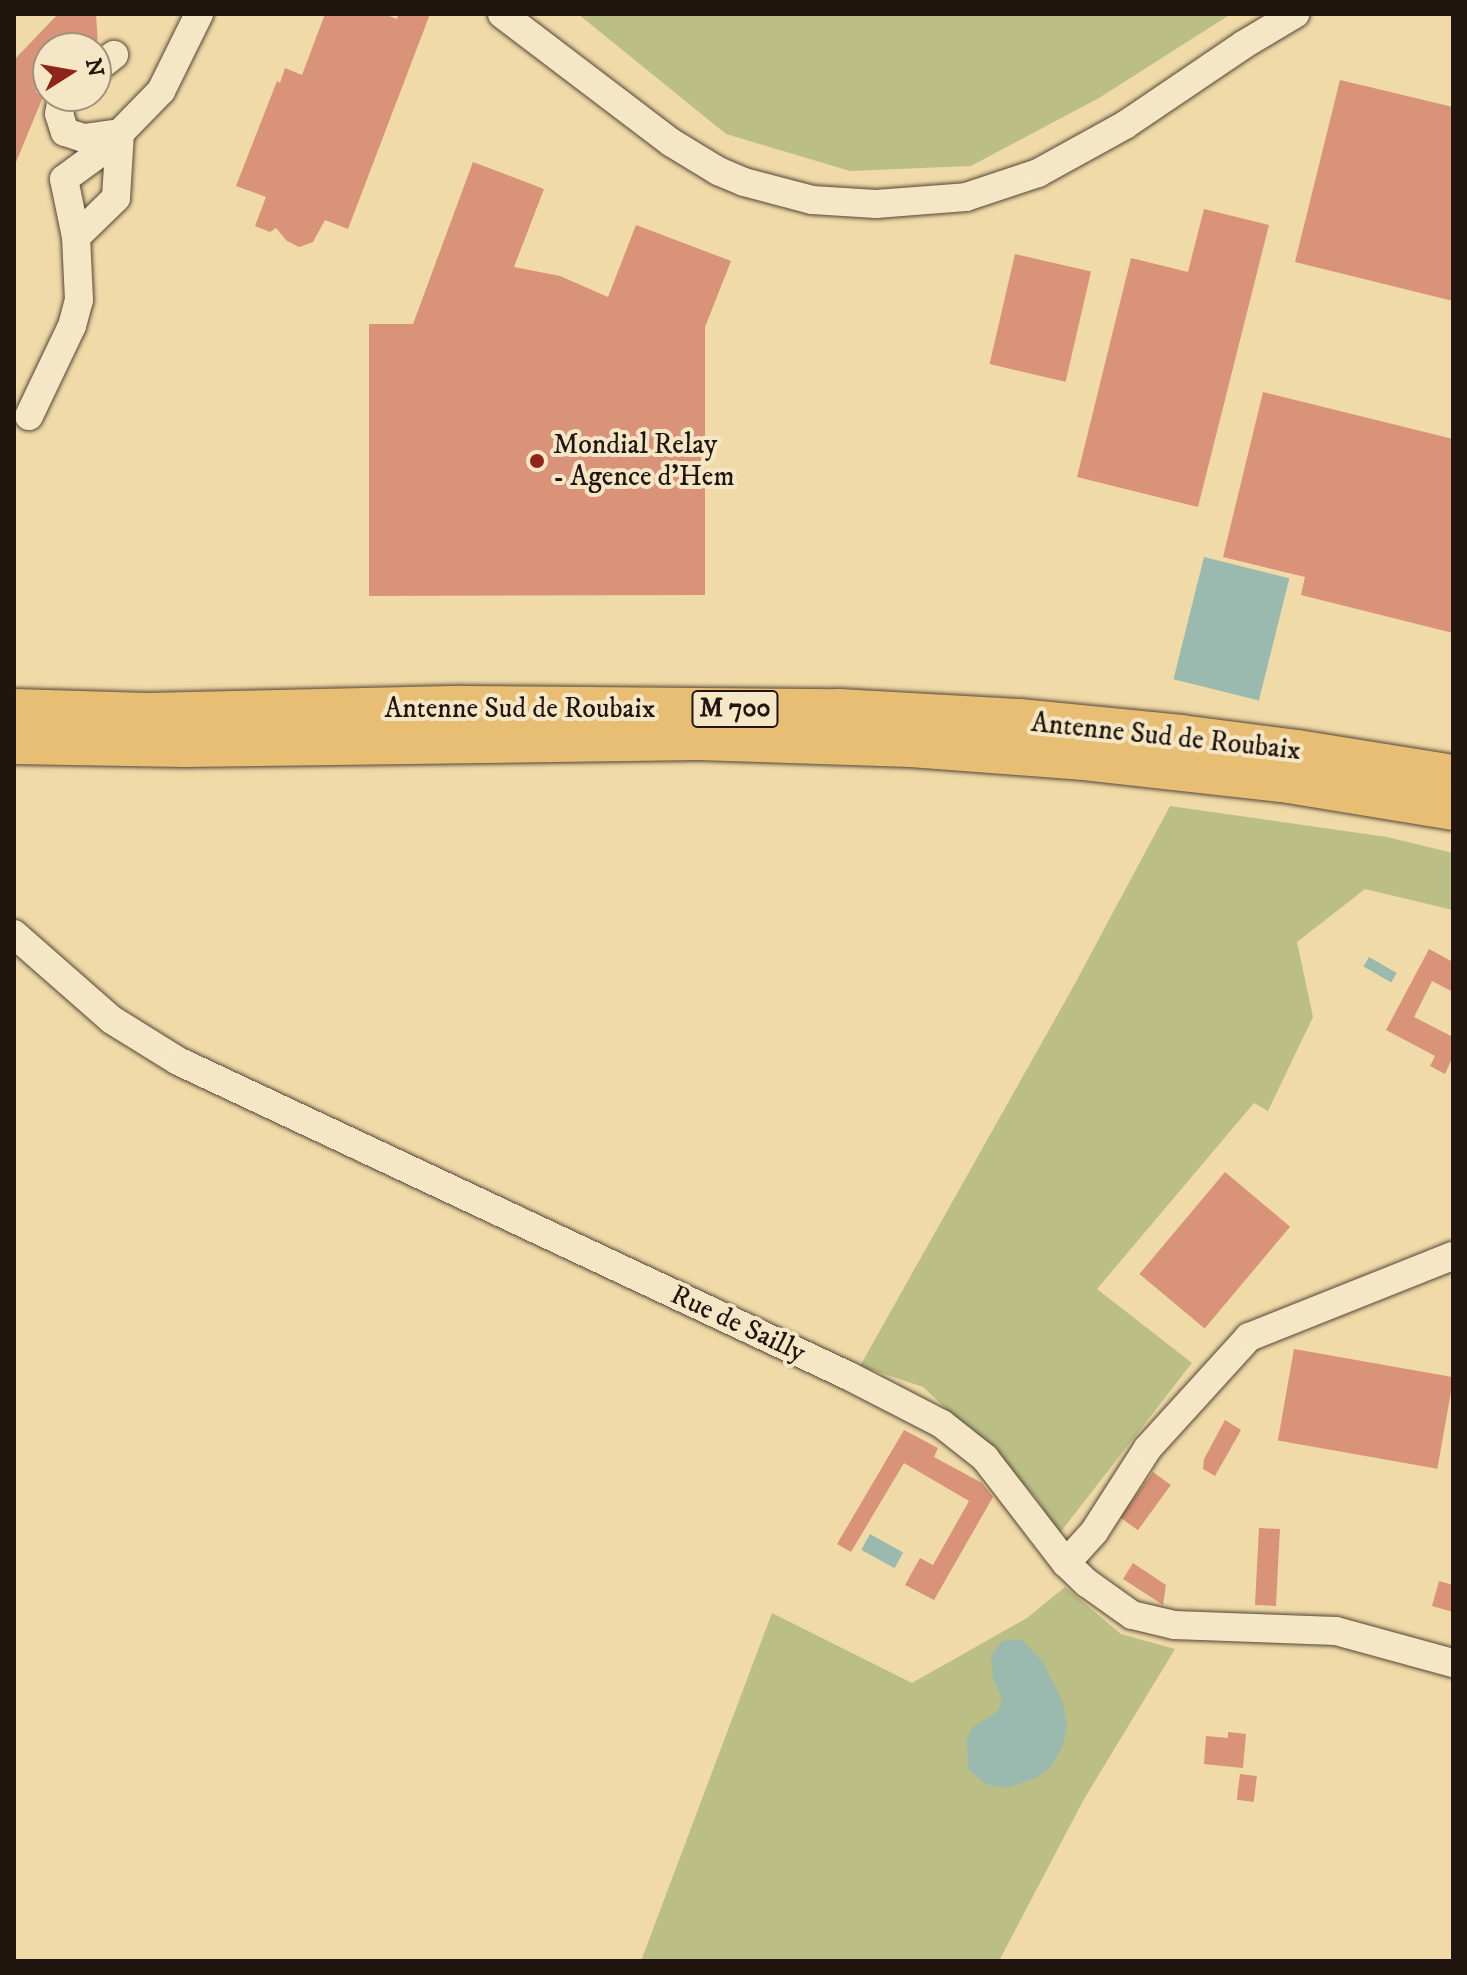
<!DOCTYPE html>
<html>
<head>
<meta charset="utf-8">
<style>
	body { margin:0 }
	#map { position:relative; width:1467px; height:1975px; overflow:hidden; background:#f0daa8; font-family:"IM FELL DW Pica",serif }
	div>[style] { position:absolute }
	.green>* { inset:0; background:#bbbf86 }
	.water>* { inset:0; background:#9bbaaf; transform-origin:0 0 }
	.building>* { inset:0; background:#d89379; transform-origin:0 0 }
	.roads { filter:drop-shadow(0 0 2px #544635) drop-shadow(0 0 2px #544635) }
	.minor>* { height:28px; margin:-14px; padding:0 14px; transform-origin:14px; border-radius:14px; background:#f5e7c6 }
	.highway>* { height:42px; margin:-21px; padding:0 21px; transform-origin:21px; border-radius:21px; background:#e8bd74 }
	.dots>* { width:22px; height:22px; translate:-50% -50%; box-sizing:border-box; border:4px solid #f5e7c6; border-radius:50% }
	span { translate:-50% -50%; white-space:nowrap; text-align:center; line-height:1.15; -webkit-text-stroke:8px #f5e7c6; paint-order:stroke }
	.shield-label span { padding:2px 6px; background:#f5e7c6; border:2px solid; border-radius:6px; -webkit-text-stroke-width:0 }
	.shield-label { font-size:26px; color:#20150f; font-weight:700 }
	.poi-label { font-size:28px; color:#20150f }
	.left { translate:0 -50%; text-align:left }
	.street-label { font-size:28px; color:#20150f }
	.frame { position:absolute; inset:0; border:16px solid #20150f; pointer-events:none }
	.north { position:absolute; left:32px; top:32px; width:80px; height:80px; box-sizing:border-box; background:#f5e7c6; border:2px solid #a0937d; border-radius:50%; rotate:79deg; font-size:22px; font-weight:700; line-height:32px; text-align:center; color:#20150f }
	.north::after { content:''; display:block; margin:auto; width:28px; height:36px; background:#8f2418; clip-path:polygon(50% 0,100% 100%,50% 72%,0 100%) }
</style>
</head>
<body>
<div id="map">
	<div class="green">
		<div style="clip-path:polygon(578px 14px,1231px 14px,1099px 98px,971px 166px,850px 171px,726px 134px)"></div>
		<div style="clip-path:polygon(1170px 806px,1387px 837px,1453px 853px,1453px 910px,1365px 889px,1297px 942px,1313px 1017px,1268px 1111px,1254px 1103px,1097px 1289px,1192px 1363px,1059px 1534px,1037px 1499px,1008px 1467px,923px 1387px,860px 1366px,1072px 989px)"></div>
		<div style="clip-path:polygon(1065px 1587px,1121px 1634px,1175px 1649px,1084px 1799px,999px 1961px,641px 1961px,772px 1613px,912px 1683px,1027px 1618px)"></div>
	</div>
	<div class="water">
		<div style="left:1204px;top:557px;width:88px;height:126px;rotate:14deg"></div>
		<div style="left:1369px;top:957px;width:32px;height:11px;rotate:30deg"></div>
		<div style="left:870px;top:1534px;width:38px;height:18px;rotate:29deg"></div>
		<div style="clip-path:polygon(1021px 1639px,1043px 1662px,1063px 1703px,1067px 1726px,1063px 1745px,1052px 1766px,1036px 1778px,1007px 1788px,985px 1784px,968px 1769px,967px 1740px,972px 1728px,998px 1711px,1002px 1698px,993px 1678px,991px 1656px,1002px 1641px)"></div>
	</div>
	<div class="building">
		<div style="clip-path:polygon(58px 14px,96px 14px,98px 45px,48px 48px,48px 79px,36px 92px,43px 97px,14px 167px,14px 60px)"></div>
		<div style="clip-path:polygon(325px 14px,384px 14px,397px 19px,398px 14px,430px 14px,348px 229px,325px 220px,313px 242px,299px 247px,287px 241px,276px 228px,270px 232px,255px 226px,266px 197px,236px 186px,277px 81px,280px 83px,285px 68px,302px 75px)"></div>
		<div style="clip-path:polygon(1340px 80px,1453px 107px,1453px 301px,1295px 262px)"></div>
		<div style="clip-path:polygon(473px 162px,544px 189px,514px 267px,560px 276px,608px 297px,636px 225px,731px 261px,705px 327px,705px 595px,369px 596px,369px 324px,413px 324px)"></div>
		<div style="clip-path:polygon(1204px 209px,1269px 225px,1198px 507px,1077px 477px,1131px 258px,1188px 272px)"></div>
		<div style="left:1015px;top:254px;width:78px;height:113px;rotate:13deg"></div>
		<div style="clip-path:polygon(1263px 392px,1453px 439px,1453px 633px,1301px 595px,1305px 577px,1223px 557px)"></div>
		<div style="clip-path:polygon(1429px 949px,1453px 962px,1453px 992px,1432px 981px,1414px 1017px,1453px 1037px,1453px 1056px,1445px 1074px,1430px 1066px,1435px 1056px,1386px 1030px)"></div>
		<div style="left:1225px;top:1172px;width:85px;height:133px;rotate:40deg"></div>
		<div style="left:1294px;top:1349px;width:162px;height:93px;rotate:10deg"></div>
		<div style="clip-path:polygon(1225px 1420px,1241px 1430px,1215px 1476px,1203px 1469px,1204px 1459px)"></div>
		<div style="clip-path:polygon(904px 1430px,938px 1448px,934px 1457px,982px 1483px,993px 1497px,934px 1600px,905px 1585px,920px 1558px,933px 1565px,969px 1501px,904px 1463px,851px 1552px,837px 1544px)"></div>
		<div style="left:1153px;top:1472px;width:22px;height:56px;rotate:36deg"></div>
		<div style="left:1259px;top:1528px;width:21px;height:77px;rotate:3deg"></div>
		<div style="clip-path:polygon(1133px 1563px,1166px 1585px,1163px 1605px,1123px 1579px)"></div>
		<div style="clip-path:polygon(1439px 1581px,1453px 1585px,1453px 1612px,1432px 1606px)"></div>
		<div style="clip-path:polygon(1228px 1732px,1246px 1734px,1243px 1768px,1204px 1764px,1206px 1736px,1228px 1738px)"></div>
		<div style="left:1240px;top:1774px;width:17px;height:26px;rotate:7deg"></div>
	</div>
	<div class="roads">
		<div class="minor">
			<div style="left:502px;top:14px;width:213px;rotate:37.2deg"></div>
			<div style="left:672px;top:143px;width:54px;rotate:31.3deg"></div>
			<div style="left:718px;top:171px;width:28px;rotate:23deg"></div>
			<div style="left:744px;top:182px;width:70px;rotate:14.8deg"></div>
			<div style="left:812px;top:200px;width:64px;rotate:3.6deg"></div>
			<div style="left:876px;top:204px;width:90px;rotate:-4.4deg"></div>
			<div style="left:966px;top:197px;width:76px;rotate:-18.4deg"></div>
			<div style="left:1038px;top:173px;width:99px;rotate:-28.9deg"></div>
			<div style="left:1125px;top:125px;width:143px;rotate:-34.1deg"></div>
			<div style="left:1243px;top:45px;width:61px;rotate:-30.8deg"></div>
			<div style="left:96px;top:69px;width:23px;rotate:-38deg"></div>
			<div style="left:62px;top:96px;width:18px;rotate:99deg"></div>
			<div style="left:59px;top:114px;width:19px;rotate:72deg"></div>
			<div style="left:65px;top:132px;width:20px;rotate:18deg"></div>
			<div style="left:84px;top:138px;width:36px;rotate:-8deg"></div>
			<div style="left:120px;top:133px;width:59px;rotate:-45.7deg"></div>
			<div style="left:161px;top:91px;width:86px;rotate:-63.7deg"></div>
			<div style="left:76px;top:237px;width:59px;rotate:-101.7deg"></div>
			<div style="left:64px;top:179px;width:51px;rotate:-36.2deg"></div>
			<div style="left:105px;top:149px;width:22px;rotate:-47deg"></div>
			<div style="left:29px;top:416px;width:100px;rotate:-64.5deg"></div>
			<div style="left:72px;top:326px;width:27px;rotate:-75deg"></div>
			<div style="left:79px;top:300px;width:63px;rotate:-92.7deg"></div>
			<div style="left:76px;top:237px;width:56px;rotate:-44.3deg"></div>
			<div style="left:116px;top:198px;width:65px;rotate:-86.5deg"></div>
			<div style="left:14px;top:934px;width:130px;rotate:41.3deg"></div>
			<div style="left:112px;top:1020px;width:78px;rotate:31.8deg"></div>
			<div style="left:178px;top:1061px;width:741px;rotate:25.15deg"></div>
			<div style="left:849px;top:1376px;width:105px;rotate:27.3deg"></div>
			<div style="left:942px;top:1424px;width:55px;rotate:38.3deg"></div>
			<div style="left:985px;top:1458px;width:133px;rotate:52.4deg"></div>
			<div style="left:1066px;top:1563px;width:29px;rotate:44deg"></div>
			<div style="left:1087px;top:1583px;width:55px;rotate:35.4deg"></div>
			<div style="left:1132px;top:1615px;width:43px;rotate:13.4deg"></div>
			<div style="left:1174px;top:1625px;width:162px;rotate:2.1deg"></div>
			<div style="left:1336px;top:1631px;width:121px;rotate:15.3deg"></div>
			<div style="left:1066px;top:1563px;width:42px;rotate:-47.9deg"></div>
			<div style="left:1094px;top:1532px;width:100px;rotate:-57.3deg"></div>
			<div style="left:1148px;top:1448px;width:150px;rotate:-47.7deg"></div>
			<div style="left:1249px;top:1337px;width:219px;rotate:-21.7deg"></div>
		</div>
		<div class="highway">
			<div style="left:14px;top:710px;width:133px;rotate:1.7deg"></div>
			<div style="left:147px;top:714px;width:315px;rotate:-1.3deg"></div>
			<div style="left:462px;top:707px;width:377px;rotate:0.5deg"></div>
			<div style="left:839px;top:710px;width:180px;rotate:3.2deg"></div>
			<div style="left:1019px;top:720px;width:163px;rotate:5.6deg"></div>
			<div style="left:1181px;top:736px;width:117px;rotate:7.4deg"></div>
			<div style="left:1297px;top:751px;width:158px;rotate:9.1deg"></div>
			<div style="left:14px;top:743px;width:171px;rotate:1deg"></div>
			<div style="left:185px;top:746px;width:514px;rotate:-0.78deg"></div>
			<div style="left:699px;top:739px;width:212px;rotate:1.9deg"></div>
			<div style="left:911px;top:746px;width:171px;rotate:4.3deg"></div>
			<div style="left:1082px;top:759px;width:201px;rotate:6.3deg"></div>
			<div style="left:1282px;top:781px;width:173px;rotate:9.3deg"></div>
		</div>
	</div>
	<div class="dots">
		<div style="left:537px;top:461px;background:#8f2418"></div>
	</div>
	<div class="shield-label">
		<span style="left:735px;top:709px">M 700</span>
	</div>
	<div class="poi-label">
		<span class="left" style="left:553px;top:461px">Mondial Relay<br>- Agence d'Hem</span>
	</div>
	<div class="street-label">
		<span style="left:520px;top:709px">Antenne Sud de Roubaix</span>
		<span style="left:1166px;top:737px;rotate:6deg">Antenne Sud de Roubaix</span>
		<span style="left:738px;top:1324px;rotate:25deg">Rue de Sailly</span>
	</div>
	<div class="frame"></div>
	<div class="north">N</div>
</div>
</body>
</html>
